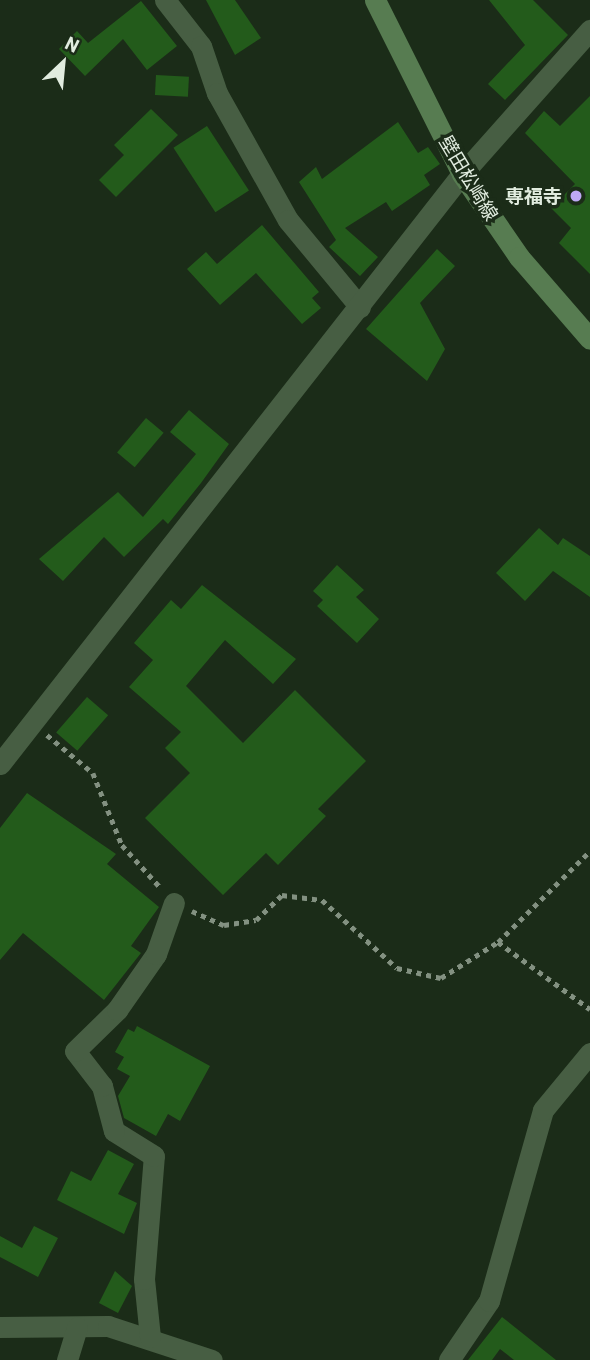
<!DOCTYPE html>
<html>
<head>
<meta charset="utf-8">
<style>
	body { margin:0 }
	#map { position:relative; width:590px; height:1360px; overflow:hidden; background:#1b2c18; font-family:Barlow,"Noto Sans JP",sans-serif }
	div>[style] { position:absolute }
	.building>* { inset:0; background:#235b1b; transform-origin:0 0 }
	.path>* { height:4.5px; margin-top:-2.25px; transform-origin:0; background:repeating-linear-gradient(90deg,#839181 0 5px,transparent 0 10px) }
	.minor>* { height:21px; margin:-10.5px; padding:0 10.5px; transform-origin:10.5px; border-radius:10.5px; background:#475e43 }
	.tertiary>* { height:21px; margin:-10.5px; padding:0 10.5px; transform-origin:10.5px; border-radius:10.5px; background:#475e43 }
	.secondary>* { height:21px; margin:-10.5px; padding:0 10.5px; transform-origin:10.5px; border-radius:10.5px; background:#577c51 }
	.dots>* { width:19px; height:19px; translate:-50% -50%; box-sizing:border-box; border:4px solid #1b2c18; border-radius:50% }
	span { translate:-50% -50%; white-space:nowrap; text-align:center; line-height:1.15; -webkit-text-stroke:7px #1b2c18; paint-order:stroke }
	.street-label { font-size:19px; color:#e1ecdf }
	.poi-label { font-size:19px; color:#e1ecdf; font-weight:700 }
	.right { translate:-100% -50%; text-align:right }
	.north { position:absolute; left:28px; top:28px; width:70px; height:70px; -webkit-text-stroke:5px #1b2c18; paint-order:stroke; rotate:26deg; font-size:19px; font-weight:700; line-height:28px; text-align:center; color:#e1ecdf }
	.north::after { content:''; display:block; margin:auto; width:24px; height:32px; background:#e1ecdf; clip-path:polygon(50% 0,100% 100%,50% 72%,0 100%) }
</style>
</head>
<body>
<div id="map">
	<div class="building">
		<div style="clip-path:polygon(206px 0,235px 0,261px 38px,235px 55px)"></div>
		<div style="clip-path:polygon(489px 0,533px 0,568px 35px,505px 100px,488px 84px,525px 45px)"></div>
		<div style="clip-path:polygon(141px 1px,177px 46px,147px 70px,123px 39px,85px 76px,59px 49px,77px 31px,88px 43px)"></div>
		<div style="left:156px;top:75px;width:33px;height:20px;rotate:3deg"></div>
		<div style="clip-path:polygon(590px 96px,590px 274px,559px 243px,571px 228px,551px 208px,575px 184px,525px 133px,544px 111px,560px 126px)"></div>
		<div style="clip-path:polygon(151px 109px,178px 135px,116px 197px,99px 180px,124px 155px,114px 145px)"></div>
		<div style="clip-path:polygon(398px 122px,418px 153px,428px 147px,440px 164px,424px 175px,430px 185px,392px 211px,386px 202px,345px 228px,378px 257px,360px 276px,329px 247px,336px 240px,299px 182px,316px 167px,322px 179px)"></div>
		<div style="left:207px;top:126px;width:77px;height:40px;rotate:57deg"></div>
		<div style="clip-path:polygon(262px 225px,319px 292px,312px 298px,321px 308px,302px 324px,256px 273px,220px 305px,187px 269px,206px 252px,217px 264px)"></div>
		<div style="clip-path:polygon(437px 249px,455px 266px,420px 303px,445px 349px,427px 381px,366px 329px)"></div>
		<div style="clip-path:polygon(189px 410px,229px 444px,201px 483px,168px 524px,163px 519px,124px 557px,104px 537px,63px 581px,39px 559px,118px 492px,143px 517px,196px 454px,170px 432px)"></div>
		<div style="left:146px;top:418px;width:23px;height:45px;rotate:40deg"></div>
		<div style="clip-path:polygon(539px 528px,558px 545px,563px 538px,590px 556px,590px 597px,553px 571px,525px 601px,496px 573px)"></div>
		<div style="clip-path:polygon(337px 565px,364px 590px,356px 597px,379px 619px,357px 643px,317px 606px,323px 600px,313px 591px)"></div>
		<div style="clip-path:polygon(202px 585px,296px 659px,273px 684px,225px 640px,186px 686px,243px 743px,295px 690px,366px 761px,318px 809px,326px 816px,278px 865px,266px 853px,223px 895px,145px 818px,190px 773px,165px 748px,181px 732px,129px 687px,153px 660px,134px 643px,171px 600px,181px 609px)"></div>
		<div style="left:87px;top:697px;width:28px;height:47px;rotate:41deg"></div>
		<div style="clip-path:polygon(27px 793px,116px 854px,107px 864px,159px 907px,131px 946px,141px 953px,104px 1000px,23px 933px,0 960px,0 828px)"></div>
		<div style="clip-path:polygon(137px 1026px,210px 1066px,180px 1121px,168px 1114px,156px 1136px,124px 1118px,118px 1096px,130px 1076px,117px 1069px,124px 1057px,115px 1052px,128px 1029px,134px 1032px)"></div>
		<div style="clip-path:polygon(108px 1150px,134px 1164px,118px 1194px,137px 1203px,124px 1234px,57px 1200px,71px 1171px,91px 1181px)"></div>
		<div style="clip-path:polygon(34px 1226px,58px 1238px,38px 1277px,0 1257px,0 1236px,22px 1248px)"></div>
		<div style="clip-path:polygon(115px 1271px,132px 1286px,118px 1313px,99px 1303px)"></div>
		<div style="clip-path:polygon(502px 1317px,556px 1360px,514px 1360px,500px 1349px,492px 1360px,468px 1360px)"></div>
	</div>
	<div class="path">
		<div style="left:47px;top:735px;width:60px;rotate:39.6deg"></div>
		<div style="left:93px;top:773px;width:78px;rotate:68.1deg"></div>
		<div style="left:122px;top:845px;width:57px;rotate:47.9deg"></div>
		<div style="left:192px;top:911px;width:35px;rotate:24deg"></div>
		<div style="left:224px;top:925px;width:32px;rotate:-9deg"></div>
		<div style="left:256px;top:920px;width:36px;rotate:-44deg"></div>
		<div style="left:282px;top:895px;width:40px;rotate:7.1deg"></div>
		<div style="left:322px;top:900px;width:101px;rotate:42.2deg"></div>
		<div style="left:397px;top:968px;width:45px;rotate:12.8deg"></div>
		<div style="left:441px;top:978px;width:67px;rotate:-32.3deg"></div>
		<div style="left:498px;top:942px;width:129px;rotate:-44.7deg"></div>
		<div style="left:498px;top:942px;width:114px;rotate:36.1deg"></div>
	</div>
	<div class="minor">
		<div style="left:165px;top:0;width:58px;rotate:52deg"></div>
		<div style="left:201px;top:46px;width:50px;rotate:71.2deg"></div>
		<div style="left:217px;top:93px;width:145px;rotate:60.8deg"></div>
		<div style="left:288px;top:220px;width:113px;rotate:50.4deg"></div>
		<div style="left:462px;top:174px;width:193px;rotate:-48.4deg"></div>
		<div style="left:0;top:1327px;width:108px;rotate:-0.5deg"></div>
		<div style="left:108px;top:1326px;width:109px;rotate:18.1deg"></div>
		<div style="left:150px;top:1337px;width:58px;rotate:-95.9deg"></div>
		<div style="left:144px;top:1279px;width:123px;rotate:-85.4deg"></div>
		<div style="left:154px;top:1156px;width:47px;rotate:-148deg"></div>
		<div style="left:114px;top:1131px;width:47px;rotate:-104.9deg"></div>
		<div style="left:102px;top:1086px;width:44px;rotate:-127.6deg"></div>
		<div style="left:75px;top:1051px;width:59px;rotate:-44.3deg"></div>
		<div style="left:117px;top:1010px;width:68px;rotate:-55.1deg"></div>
		<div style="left:156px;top:954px;width:54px;rotate:-70.6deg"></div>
		<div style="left:67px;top:1360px;width:34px;rotate:-73deg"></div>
		<div style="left:449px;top:1360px;width:71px;rotate:-55.9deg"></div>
		<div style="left:489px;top:1301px;width:198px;rotate:-74.2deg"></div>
		<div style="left:543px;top:1110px;width:74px;rotate:-50.5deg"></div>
	</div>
	<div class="tertiary">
		<div style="left:0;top:764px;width:749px;rotate:-51.94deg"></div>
	</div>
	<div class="secondary">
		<div style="left:375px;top:0;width:195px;rotate:63.4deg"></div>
		<div style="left:462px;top:174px;width:101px;rotate:55.5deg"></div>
		<div style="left:519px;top:257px;width:108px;rotate:49.1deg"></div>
	</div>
	<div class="dots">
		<div style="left:576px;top:196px;background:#bea9f4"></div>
	</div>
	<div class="street-label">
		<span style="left:469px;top:178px;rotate:59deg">壁田松崎線</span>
	</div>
	<div class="poi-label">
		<span class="right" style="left:562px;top:196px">専福寺</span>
	</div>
	<div class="north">N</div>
</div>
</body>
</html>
